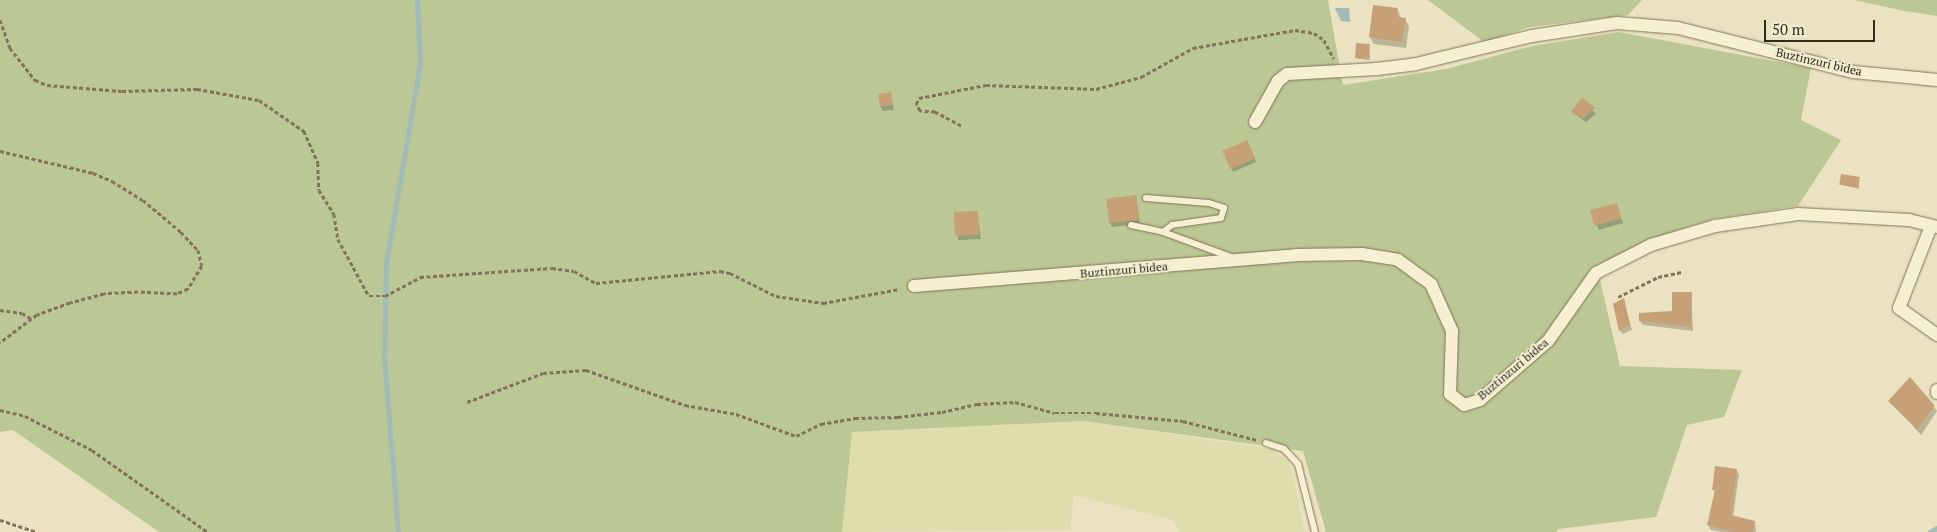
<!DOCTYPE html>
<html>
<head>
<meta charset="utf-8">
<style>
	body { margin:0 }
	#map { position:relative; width:1937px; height:532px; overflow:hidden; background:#eae2c0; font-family:"PT Serif",serif }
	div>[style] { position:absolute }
	.farmland>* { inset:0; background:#dfddae }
	.green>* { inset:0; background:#bbc795 }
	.water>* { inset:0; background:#a2bcb8 }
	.shadow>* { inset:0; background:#0003 }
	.stream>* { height:4.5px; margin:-2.25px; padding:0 2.25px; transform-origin:2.25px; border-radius:2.25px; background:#a2bcb8 }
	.building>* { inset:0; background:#c6a178; transform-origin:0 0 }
	.path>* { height:2.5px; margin-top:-1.25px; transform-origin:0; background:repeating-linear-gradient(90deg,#827359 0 4px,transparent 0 6.5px) }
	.roads { filter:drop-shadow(0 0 1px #827359) drop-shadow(0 0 1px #827359) }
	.lane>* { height:6px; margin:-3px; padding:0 3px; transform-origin:3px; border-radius:3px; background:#f6efd2 }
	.street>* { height:12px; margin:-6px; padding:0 6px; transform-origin:6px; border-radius:6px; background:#f6efd2 }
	span { translate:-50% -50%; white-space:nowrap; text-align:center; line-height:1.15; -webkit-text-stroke:4px #f2eccf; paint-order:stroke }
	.street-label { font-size:12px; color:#322a1d }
	.scale { position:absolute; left:1764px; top:20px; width:111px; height:22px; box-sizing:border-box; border:2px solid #322a1d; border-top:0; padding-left:6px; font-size:15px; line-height:18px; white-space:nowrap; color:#322a1d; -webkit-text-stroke:4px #f2eccf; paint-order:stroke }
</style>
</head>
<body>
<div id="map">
	<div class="farmland">
		<div style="clip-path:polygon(1083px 421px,1273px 449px,1291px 465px,1305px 532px,1180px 532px,1173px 520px,1074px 495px,1070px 530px,842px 532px,852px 432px)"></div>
	</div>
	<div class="green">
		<div style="clip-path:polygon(0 0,1328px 0,1343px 85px,1446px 69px,1532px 46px,1619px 32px,1811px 68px,1801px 120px,1841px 140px,1798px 206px,1713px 219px,1647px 241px,1597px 267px,1620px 366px,1742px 370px,1724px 417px,1687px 425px,1656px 517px,1558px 529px,1557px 532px,1326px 532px,1303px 451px,1083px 421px,852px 432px,842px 532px,159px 532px,13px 430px,0 432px)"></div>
		<div style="clip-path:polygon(1428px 0,1642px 0,1628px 15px,1530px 27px,1484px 42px)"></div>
		<div style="clip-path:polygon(1854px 0,1937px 0,1937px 16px,1905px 11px)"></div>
	</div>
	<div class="water">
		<div style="clip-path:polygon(1335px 8px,1349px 8px,1350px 22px,1341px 21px)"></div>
	</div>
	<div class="shadow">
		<div style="clip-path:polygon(1374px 7px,1398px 10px,1401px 19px,1405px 19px,1409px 26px,1406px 48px,1374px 44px,1370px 37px)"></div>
		<div style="clip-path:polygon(1369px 45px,1370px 60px,1358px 59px,1357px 57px)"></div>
		<div style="clip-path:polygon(891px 94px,894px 110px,883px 111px,880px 106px)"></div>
		<div style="clip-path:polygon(1582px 99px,1596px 114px,1586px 122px,1572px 112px)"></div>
		<div style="clip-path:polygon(1249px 146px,1256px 162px,1233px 172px,1224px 151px)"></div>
		<div style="clip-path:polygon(1859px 178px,1859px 189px,1840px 184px)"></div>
		<div style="clip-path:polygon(1136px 196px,1140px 224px,1112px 227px,1110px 222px)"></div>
		<div style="clip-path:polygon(1618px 209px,1623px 223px,1599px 230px,1592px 212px)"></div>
		<div style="clip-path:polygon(977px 212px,981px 239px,958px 240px,955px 213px)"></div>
		<div style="clip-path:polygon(1691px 293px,1693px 331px,1643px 325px,1640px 321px,1673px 313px)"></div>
		<div style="clip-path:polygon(1623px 300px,1632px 330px,1622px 334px,1620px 330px)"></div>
		<div style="clip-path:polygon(1910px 379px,1937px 411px,1921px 435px,1890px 401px)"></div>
		<div style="clip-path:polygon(1736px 470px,1739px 474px,1733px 517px,1755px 522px,1756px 532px,1721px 532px,1711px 530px,1708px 525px,1716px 493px,1713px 489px)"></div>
	</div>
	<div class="stream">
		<div style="left:398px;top:532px;width:176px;rotate:-94.6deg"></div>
		<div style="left:384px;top:357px;width:93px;rotate:-88.8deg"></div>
		<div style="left:386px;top:264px;width:203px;rotate:-80.4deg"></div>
		<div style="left:420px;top:64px;width:64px;rotate:-92.7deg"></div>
		<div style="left:1930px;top:532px;width:8px;rotate:-30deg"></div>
	</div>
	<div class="building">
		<div style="clip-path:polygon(1373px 5px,1398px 8px,1397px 17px,1406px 18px,1402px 42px,1369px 37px)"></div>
		<div style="left:1356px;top:43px;width:14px;height:15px;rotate:4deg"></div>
		<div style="left:891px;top:92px;width:13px;height:13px;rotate:81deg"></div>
		<div style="clip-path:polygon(1582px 97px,1595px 108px,1583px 118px,1571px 112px)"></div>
		<div style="left:1247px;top:140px;width:20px;height:27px;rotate:66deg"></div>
		<div style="left:1841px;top:174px;width:19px;height:11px;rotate:9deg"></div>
		<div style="left:1136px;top:195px;width:25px;height:30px;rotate:83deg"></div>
		<div style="left:1617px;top:203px;width:16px;height:28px;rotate:75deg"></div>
		<div style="left:978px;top:211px;width:24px;height:24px;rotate:88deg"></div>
		<div style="clip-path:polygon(1672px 292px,1692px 292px,1691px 327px,1639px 321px,1639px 313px,1672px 311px)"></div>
		<div style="clip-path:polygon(1624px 298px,1630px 325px,1619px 331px,1613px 304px)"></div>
		<div style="clip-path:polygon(1910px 377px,1935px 406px,1917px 429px,1888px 401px)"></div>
		<div style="clip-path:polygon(1715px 466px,1737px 469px,1731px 515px,1755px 521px,1753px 532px,1734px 532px,1707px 525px,1715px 490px,1712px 490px)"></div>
	</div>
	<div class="path">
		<div style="left:0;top:20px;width:30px;rotate:70deg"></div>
		<div style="left:10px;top:48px;width:41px;rotate:52deg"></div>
		<div style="left:35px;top:80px;width:13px;rotate:23deg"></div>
		<div style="left:47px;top:85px;width:75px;rotate:4.6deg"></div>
		<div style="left:122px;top:91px;width:75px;rotate:-1.5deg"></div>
		<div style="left:197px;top:89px;width:63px;rotate:10.1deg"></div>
		<div style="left:259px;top:100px;width:55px;rotate:34.6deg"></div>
		<div style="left:304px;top:131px;width:35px;rotate:66deg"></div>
		<div style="left:318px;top:163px;width:27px;rotate:88deg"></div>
		<div style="left:319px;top:190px;width:28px;rotate:58deg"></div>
		<div style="left:334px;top:214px;width:25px;rotate:81deg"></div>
		<div style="left:338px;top:239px;width:65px;rotate:61.5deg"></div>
		<div style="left:369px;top:296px;width:16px"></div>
		<div style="left:385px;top:296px;width:40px;rotate:-28deg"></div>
		<div style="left:420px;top:277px;width:132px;rotate:-3.9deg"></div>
		<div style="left:552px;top:268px;width:22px;rotate:8deg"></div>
		<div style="left:574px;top:271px;width:25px;rotate:29deg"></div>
		<div style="left:596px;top:283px;width:125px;rotate:-5.5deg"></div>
		<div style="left:720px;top:271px;width:10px;rotate:11deg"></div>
		<div style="left:730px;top:273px;width:51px;rotate:26.6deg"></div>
		<div style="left:776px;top:296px;width:48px;rotate:8.5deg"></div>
		<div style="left:823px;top:303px;width:78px;rotate:-10.3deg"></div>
		<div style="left:961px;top:126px;width:30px;rotate:-152deg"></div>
		<div style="left:935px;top:112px;width:15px;rotate:-176deg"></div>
		<div style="left:920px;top:111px;width:8px;rotate:-120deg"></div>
		<div style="left:916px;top:104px;width:7px;rotate:-63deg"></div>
		<div style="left:919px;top:98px;width:68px;rotate:-11deg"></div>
		<div style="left:986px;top:85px;width:110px;rotate:2.1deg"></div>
		<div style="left:1096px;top:89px;width:47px;rotate:-14.9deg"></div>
		<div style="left:1141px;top:77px;width:60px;rotate:-29.1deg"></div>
		<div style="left:1193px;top:48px;width:104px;rotate:-10deg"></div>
		<div style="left:1295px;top:30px;width:19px;rotate:9deg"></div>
		<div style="left:1314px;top:33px;width:12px;rotate:35deg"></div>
		<div style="left:1324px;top:40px;width:21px;rotate:62deg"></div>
		<div style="left:0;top:151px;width:96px;rotate:13.3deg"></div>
		<div style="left:93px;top:173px;width:21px;rotate:23deg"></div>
		<div style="left:112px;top:181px;width:36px;rotate:32deg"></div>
		<div style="left:143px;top:200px;width:50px;rotate:40.1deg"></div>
		<div style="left:181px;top:232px;width:25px;rotate:47deg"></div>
		<div style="left:198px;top:250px;width:16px;rotate:76deg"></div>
		<div style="left:202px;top:266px;width:27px;rotate:121deg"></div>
		<div style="left:188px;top:289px;width:12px;rotate:156deg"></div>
		<div style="left:177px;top:294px;width:39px;rotate:-177deg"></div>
		<div style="left:138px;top:292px;width:34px;rotate:177deg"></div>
		<div style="left:104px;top:294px;width:35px;rotate:165deg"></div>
		<div style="left:70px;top:303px;width:35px;rotate:160deg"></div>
		<div style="left:37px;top:315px;width:46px;rotate:142.9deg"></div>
		<div style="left:1618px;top:297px;width:45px;rotate:-26.6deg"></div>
		<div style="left:1658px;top:277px;width:24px;rotate:-12deg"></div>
		<div style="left:0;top:310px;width:22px;rotate:8deg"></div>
		<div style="left:22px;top:313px;width:12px;rotate:31deg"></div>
		<div style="left:467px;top:402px;width:81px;rotate:-20.9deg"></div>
		<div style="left:543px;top:373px;width:43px;rotate:-4deg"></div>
		<div style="left:586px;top:370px;width:105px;rotate:19.5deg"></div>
		<div style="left:685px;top:405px;width:52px;rotate:10deg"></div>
		<div style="left:736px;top:414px;width:64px;rotate:20.1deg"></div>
		<div style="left:796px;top:436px;width:28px;rotate:-26deg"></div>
		<div style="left:821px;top:424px;width:35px;rotate:-10deg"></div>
		<div style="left:855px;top:418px;width:43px;rotate:-1.3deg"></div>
		<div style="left:898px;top:417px;width:44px;rotate:-6.5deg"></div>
		<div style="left:942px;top:412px;width:36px;rotate:-13deg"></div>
		<div style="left:977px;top:404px;width:38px;rotate:-3deg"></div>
		<div style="left:1015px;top:402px;width:41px;rotate:15.4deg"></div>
		<div style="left:1055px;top:413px;width:41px"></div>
		<div style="left:1096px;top:413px;width:87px;rotate:5.3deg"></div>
		<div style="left:1183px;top:421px;width:76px;rotate:14.4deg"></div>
		<div style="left:0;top:410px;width:26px;rotate:13deg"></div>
		<div style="left:25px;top:416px;width:75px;rotate:26.9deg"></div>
		<div style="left:92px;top:450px;width:142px;rotate:35.3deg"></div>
		<div style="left:0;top:520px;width:38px;rotate:18deg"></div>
	</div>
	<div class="roads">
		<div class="lane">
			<div style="left:1146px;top:198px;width:63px;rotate:4.5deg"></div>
			<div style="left:1209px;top:203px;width:16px;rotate:18deg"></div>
			<div style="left:1224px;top:208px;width:10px;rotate:107deg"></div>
			<div style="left:1221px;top:218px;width:49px;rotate:171.9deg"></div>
			<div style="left:1172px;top:225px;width:11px;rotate:142deg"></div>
			<div style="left:1131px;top:225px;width:33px;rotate:12deg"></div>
			<div style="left:1163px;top:232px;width:72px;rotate:20.2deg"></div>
			<div style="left:1266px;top:443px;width:19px;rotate:18deg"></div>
			<div style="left:1284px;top:449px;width:21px;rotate:47deg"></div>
			<div style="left:1298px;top:464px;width:70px;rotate:76deg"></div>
		</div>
		<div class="street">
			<div style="left:1255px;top:122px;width:47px;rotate:-60.7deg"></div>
			<div style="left:1278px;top:81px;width:11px;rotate:-38deg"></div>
			<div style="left:1287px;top:74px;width:90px;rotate:-3.2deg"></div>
			<div style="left:1377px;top:69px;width:39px;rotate:-7deg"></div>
			<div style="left:1416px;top:64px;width:119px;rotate:-13.6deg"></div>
			<div style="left:1532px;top:36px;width:86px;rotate:-8.7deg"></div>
			<div style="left:1617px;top:23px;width:61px;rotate:4.7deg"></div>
			<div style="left:1678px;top:28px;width:180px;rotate:14.1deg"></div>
			<div style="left:1853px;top:72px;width:84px;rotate:5.4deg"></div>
			<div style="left:1931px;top:226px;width:88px;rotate:111.3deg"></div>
			<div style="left:1899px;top:308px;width:47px;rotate:35.4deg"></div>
			<div style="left:914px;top:286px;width:383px;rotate:-4.6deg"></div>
			<div style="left:1296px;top:255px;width:66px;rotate:-0.9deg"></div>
			<div style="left:1362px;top:254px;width:36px;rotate:9deg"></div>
			<div style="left:1398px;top:260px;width:41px;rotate:36deg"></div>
			<div style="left:1431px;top:284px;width:51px;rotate:65.9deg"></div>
			<div style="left:1452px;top:331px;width:63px;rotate:91.8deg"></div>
			<div style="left:1450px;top:394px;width:18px;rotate:38deg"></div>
			<div style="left:1464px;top:405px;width:17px;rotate:-17deg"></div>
			<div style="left:1480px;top:400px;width:90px;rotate:-40.9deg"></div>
			<div style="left:1548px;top:341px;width:83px;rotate:-54.8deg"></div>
			<div style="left:1596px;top:273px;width:62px;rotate:-27deg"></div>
			<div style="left:1651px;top:245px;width:67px;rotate:-16.5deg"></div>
			<div style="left:1715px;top:226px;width:84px;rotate:-8.2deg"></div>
			<div style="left:1798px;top:214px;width:111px;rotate:3.1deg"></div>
			<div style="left:1909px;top:220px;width:29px;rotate:14deg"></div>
			<div style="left:1937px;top:390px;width:3px;rotate:90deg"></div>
		</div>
	</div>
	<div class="street-label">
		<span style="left:1819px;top:62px;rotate:13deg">Buztinzuri bidea</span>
		<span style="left:1124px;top:270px;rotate:-5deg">Buztinzuri bidea</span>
		<span style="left:1513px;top:369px;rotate:-40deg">Buztinzuri bidea</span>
	</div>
	<div class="scale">50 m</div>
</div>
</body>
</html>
